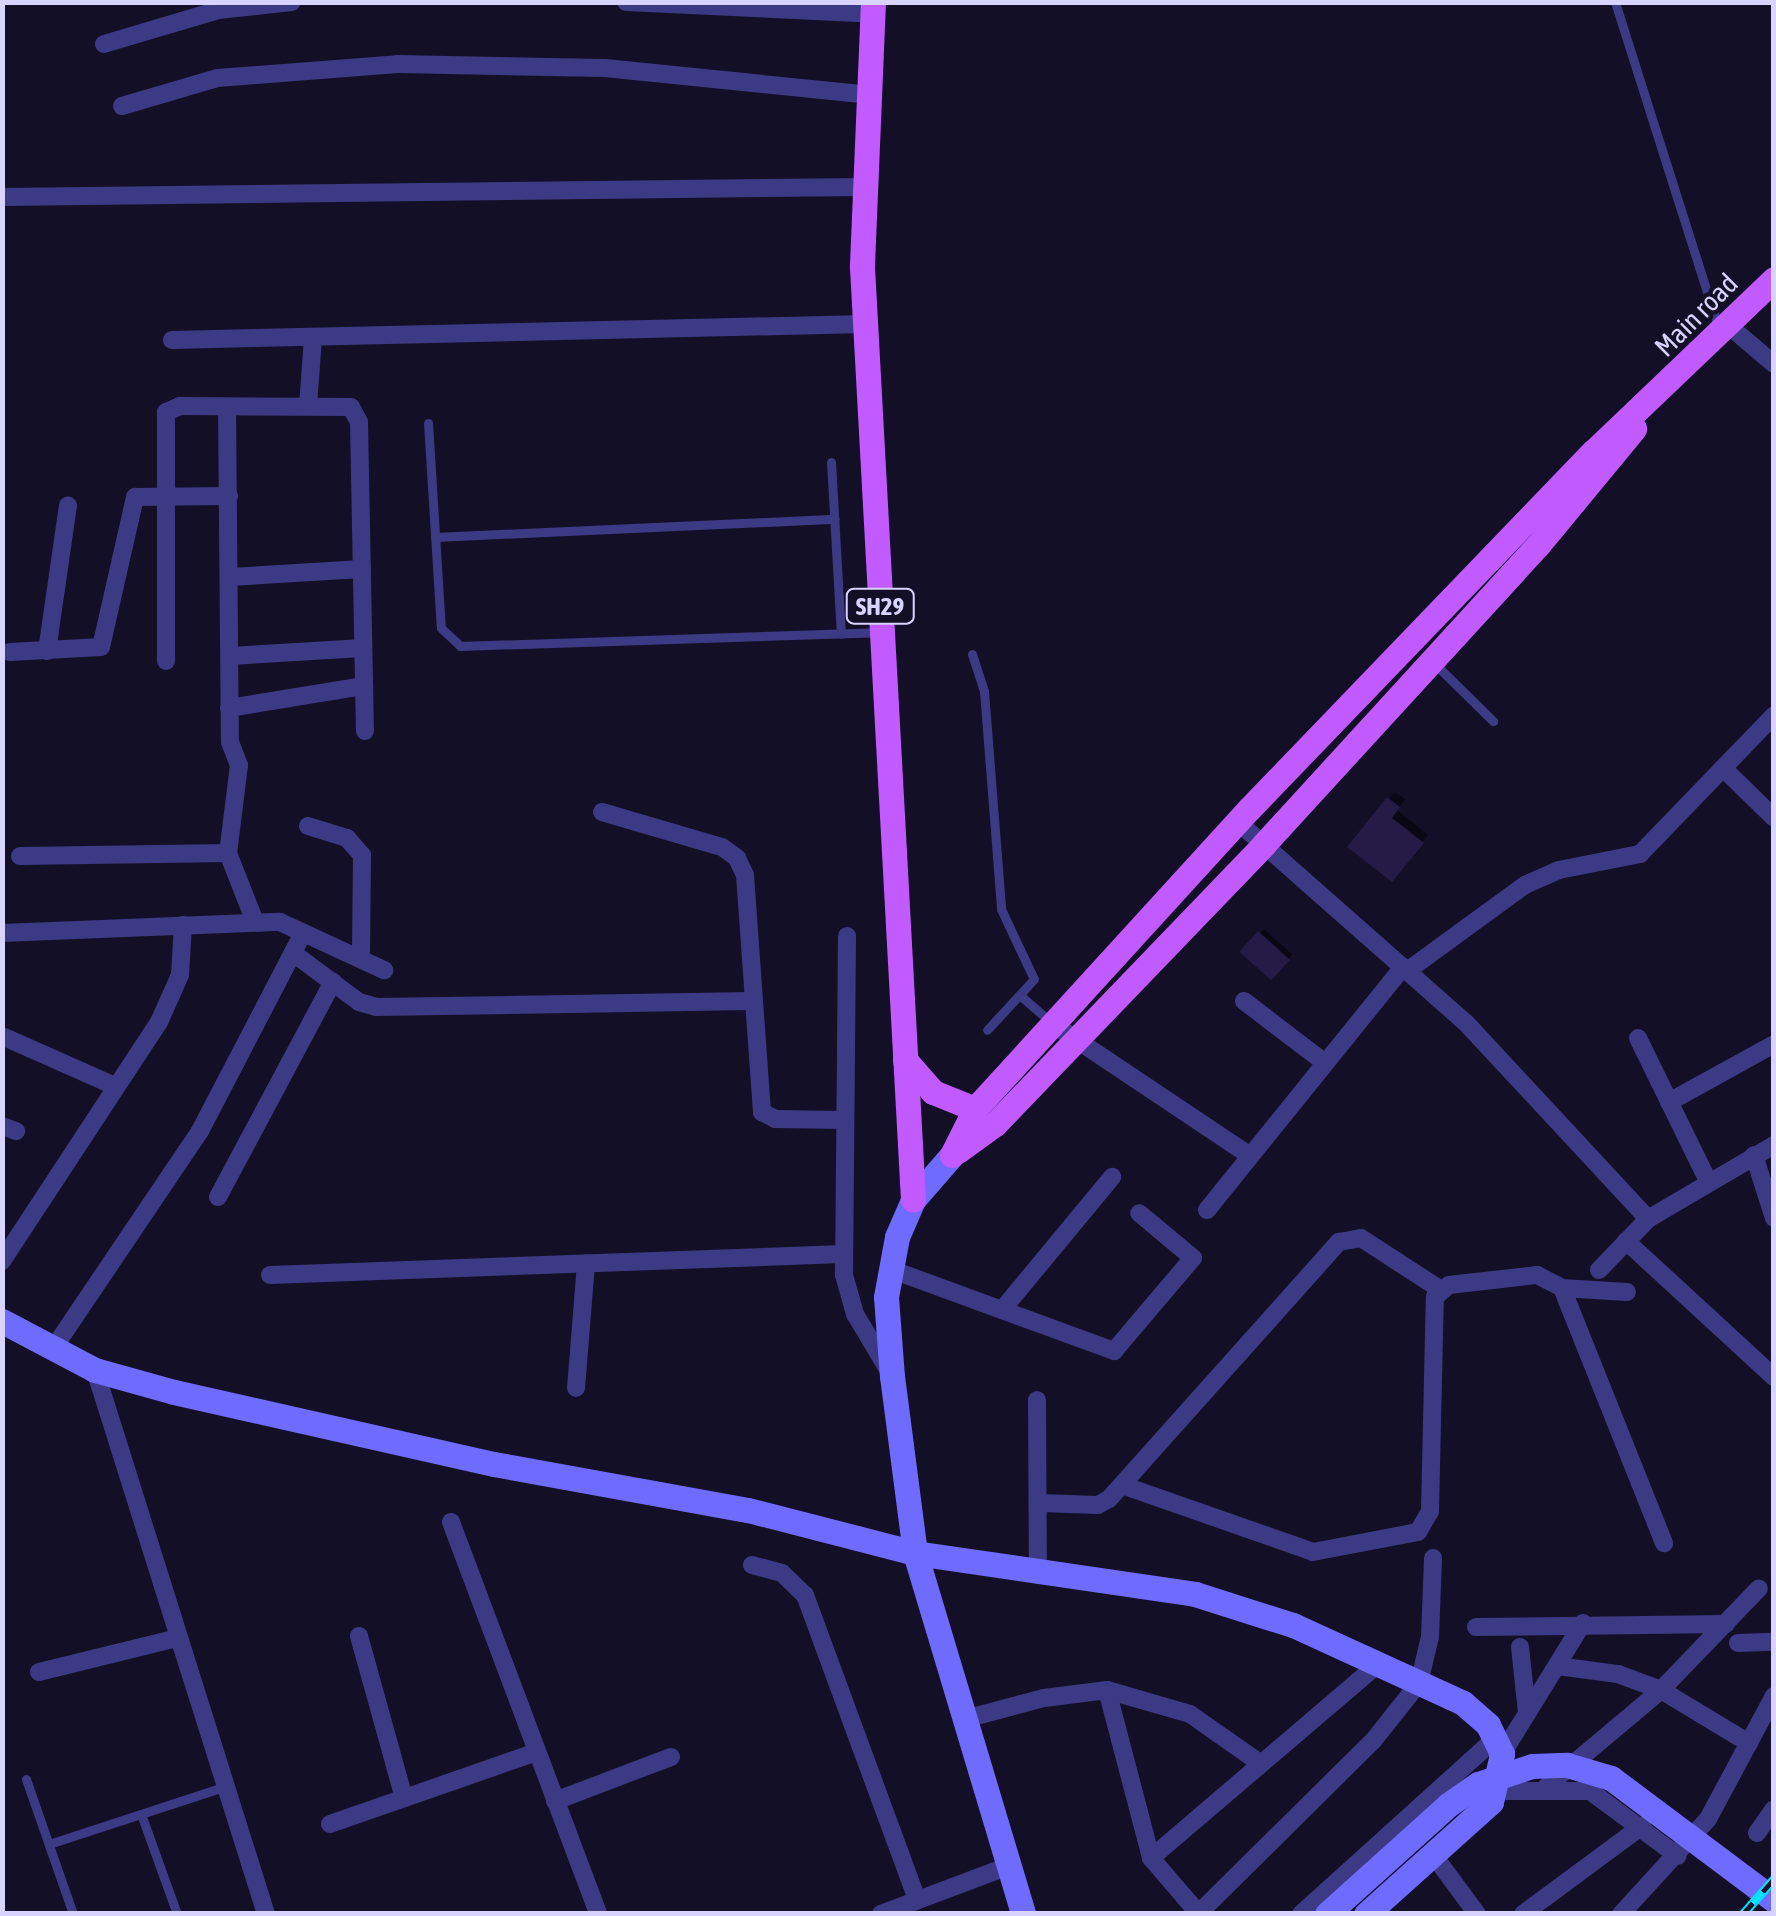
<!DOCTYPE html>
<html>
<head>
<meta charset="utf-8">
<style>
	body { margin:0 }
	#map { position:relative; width:1776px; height:1916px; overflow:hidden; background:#130f26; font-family:"Asap Condensed",sans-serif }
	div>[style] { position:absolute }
	.shadow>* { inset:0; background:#0007; transform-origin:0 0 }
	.building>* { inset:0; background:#241b47; transform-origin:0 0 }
	.lane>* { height:9px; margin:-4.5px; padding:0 4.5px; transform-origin:4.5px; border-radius:4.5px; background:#3d3a85 }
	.street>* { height:18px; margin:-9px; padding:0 9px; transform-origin:9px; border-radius:9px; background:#3d3a85 }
	.secondary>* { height:25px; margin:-12.5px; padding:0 12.5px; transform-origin:12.5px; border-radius:12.5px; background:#6f6bff }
	.primary>* { height:25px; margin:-12.5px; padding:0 12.5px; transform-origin:12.5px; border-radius:12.5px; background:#c25bff }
	.rail>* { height:9px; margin-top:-4.5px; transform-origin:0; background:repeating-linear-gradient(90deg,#130f26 0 15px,#00e5ff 0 30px); box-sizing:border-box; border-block:2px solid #00e5ff }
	span { translate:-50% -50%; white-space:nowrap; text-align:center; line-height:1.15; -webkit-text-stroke:9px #130f26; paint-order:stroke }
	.shield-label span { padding:2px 8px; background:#130f26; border:2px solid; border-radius:8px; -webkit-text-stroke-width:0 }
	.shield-label { font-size:25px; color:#d9d4ff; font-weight:700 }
	.street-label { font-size:28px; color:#d9d4ff }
	.frame { position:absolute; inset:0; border:5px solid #d9d4ff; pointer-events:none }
</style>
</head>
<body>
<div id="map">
	<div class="shadow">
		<div style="clip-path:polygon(1395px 792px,1405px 799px,1397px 810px,1428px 835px,1398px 872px,1350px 846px)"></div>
		<div style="left:1264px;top:929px;width:38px;height:30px;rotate:42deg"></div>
	</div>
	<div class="building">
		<div style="clip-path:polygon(1387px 797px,1400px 807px,1392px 818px,1424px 843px,1392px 882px,1347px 847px)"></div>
		<div style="left:1258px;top:931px;width:43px;height:28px;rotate:42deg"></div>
	</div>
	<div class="lane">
		<div style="left:1615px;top:2px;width:343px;rotate:72.4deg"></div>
		<div style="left:428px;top:423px;width:205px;rotate:86.4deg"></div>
		<div style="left:441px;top:628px;width:26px;rotate:43deg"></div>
		<div style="left:460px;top:646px;width:418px;rotate:-1.9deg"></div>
		<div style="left:831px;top:462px;width:172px;rotate:86.7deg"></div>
		<div style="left:435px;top:537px;width:400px;rotate:-2.6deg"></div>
		<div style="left:972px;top:654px;width:39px;rotate:72deg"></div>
		<div style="left:984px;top:691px;width:219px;rotate:85.5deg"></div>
		<div style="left:1001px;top:909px;width:77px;rotate:64.8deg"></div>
		<div style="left:1034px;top:979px;width:69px;rotate:132.7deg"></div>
		<div style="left:1434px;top:663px;width:83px;rotate:44.5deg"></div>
		<div style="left:1022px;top:997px;width:38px;rotate:41deg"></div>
		<div style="left:26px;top:1779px;width:143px;rotate:70.8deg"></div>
		<div style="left:141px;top:1814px;width:106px;rotate:70.2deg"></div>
		<div style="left:49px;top:1844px;width:183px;rotate:-18.1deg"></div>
	</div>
	<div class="street">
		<div style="left:626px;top:2px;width:237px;rotate:2.7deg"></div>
		<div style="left:104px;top:44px;width:119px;rotate:-16.6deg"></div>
		<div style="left:218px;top:10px;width:74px;rotate:-6.2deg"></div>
		<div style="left:122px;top:106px;width:99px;rotate:-16.4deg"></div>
		<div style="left:217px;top:78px;width:181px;rotate:-4.4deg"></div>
		<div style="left:397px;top:64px;width:208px;rotate:1.1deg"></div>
		<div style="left:605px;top:68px;width:265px;rotate:5.8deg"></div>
		<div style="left:2px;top:197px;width:861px;rotate:-0.67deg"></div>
		<div style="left:1729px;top:326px;width:59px;rotate:40.2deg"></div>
		<div style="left:172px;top:340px;width:693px;rotate:-1.32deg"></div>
		<div style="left:308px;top:406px;width:68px;rotate:-85.8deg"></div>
		<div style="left:227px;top:407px;width:335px;rotate:89.5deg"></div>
		<div style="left:230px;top:742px;width:25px;rotate:69deg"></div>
		<div style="left:239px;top:765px;width:89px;rotate:97.1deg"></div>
		<div style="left:228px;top:853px;width:74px;rotate:68.6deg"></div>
		<div style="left:231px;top:577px;width:131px;rotate:-3.5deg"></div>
		<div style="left:47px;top:651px;width:147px;rotate:-81.8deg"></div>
		<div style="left:10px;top:652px;width:91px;rotate:-3.1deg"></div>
		<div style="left:101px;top:647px;width:154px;rotate:-77.2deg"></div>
		<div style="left:135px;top:497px;width:94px;rotate:-0.6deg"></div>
		<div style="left:231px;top:656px;width:132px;rotate:-3.5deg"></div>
		<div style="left:166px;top:661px;width:249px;rotate:-90deg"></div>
		<div style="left:166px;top:412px;width:15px;rotate:-23deg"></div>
		<div style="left:180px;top:406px;width:171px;rotate:0.3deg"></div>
		<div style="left:351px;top:407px;width:17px;rotate:62deg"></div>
		<div style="left:359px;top:422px;width:309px;rotate:88.9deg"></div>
		<div style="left:229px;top:708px;width:137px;rotate:-9.3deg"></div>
		<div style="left:1723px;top:768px;width:71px;rotate:44.4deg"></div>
		<div style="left:602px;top:812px;width:125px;rotate:16.3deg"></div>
		<div style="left:722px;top:847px;width:19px;rotate:36deg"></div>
		<div style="left:737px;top:858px;width:19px;rotate:65deg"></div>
		<div style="left:745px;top:875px;width:238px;rotate:85.9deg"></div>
		<div style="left:762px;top:1112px;width:15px;rotate:28deg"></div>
		<div style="left:775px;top:1119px;width:69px;rotate:0.8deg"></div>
		<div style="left:1238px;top:822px;width:305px;rotate:41.4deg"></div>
		<div style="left:1467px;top:1024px;width:266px;rotate:47.1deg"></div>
		<div style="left:308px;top:826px;width:41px;rotate:17.1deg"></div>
		<div style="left:347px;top:838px;width:23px;rotate:49deg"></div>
		<div style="left:362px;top:855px;width:104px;rotate:90.6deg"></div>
		<div style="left:20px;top:856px;width:208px;rotate:-0.8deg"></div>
		<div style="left:2px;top:933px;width:278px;rotate:-2.3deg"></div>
		<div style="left:280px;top:922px;width:115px;rotate:24.8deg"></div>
		<div style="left:847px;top:936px;width:339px;rotate:90.5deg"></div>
		<div style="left:844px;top:1275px;width:41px;rotate:74.2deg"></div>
		<div style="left:855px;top:1314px;width:66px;rotate:59.2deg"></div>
		<div style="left:293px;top:953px;width:82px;rotate:36.6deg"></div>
		<div style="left:359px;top:1002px;width:18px;rotate:16deg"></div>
		<div style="left:376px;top:1007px;width:375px;rotate:-0.9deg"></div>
		<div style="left:1407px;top:971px;width:146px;rotate:-36.1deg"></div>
		<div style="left:1525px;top:885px;width:37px;rotate:-24deg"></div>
		<div style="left:1559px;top:870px;width:83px;rotate:-11.2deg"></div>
		<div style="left:1640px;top:854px;width:193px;rotate:-46deg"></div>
		<div style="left:1244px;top:1001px;width:102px;rotate:37.4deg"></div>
		<div style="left:1053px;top:1024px;width:237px;rotate:33.8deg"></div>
		<div style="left:2px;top:1036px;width:124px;rotate:23.9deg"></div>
		<div style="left:1638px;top:1038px;width:157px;rotate:63.9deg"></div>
		<div style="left:1669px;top:1102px;width:120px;rotate:-28.9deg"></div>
		<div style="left:2px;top:1126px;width:15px;rotate:20deg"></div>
		<div style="left:1754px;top:1155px;width:66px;rotate:72.4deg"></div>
		<div style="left:218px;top:1197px;width:244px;rotate:-61.9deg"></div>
		<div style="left:1207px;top:1210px;width:312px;rotate:-51.1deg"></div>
		<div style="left:1626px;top:1241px;width:201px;rotate:42.6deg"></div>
		<div style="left:2px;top:1261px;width:286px;rotate:-56.7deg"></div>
		<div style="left:159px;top:1022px;width:51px;rotate:-65.9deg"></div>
		<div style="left:180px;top:975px;width:50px;rotate:-86.6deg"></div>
		<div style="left:890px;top:1269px;width:239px;rotate:20.1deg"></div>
		<div style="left:1114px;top:1351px;width:122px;rotate:-49.7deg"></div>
		<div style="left:1193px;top:1258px;width:70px;rotate:-140.2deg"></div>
		<div style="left:1599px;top:1270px;width:71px;rotate:-46.1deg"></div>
		<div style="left:1648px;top:1219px;width:146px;rotate:-30.4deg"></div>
		<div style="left:270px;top:1275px;width:573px;rotate:-2.1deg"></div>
		<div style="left:1562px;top:1288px;width:65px;rotate:3.5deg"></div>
		<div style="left:1002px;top:1310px;width:173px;rotate:-50.4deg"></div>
		<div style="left:55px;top:1346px;width:259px;rotate:-56deg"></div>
		<div style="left:200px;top:1131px;width:223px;rotate:-62.5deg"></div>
		<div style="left:95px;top:1370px;width:570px;rotate:72.55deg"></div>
		<div style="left:576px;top:1388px;width:125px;rotate:-85.4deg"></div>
		<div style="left:1037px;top:1400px;width:171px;rotate:89.7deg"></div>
		<div style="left:1122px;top:1485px;width:202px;rotate:19.3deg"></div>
		<div style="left:1313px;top:1552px;width:107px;rotate:-10.8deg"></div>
		<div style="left:1418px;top:1532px;width:24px;rotate:-60deg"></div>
		<div style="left:1430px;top:1511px;width:214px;rotate:-88.7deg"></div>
		<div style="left:1435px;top:1297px;width:18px;rotate:-41deg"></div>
		<div style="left:1449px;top:1285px;width:89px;rotate:-6.5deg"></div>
		<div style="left:1537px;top:1275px;width:28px;rotate:27deg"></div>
		<div style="left:1562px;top:1288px;width:275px;rotate:68.2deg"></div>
		<div style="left:1040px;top:1503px;width:58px;rotate:2deg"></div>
		<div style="left:1098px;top:1505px;width:13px;rotate:-29deg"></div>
		<div style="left:1109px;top:1499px;width:345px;rotate:-48.2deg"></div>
		<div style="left:1339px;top:1242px;width:22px;rotate:-10deg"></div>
		<div style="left:1361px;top:1238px;width:95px;rotate:33deg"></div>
		<div style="left:451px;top:1522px;width:419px;rotate:69.4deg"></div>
		<div style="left:752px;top:1565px;width:31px;rotate:15deg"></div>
		<div style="left:782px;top:1573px;width:32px;rotate:44deg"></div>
		<div style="left:805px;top:1595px;width:325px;rotate:69.8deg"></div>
		<div style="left:1476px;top:1627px;width:250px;rotate:-0.7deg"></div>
		<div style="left:359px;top:1636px;width:168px;rotate:74.5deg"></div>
		<div style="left:1738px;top:1643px;width:36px;rotate:-2deg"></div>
		<div style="left:1520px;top:1647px;width:66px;rotate:83.9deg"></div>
		<div style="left:1557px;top:1666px;width:62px;rotate:7.5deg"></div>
		<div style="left:1618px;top:1674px;width:46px;rotate:20.4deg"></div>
		<div style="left:1661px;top:1690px;width:103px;rotate:31.1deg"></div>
		<div style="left:39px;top:1672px;width:142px;rotate:-13.8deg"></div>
		<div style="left:1107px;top:1690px;width:174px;rotate:75.3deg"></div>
		<div style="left:1151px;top:1858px;width:74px;rotate:49.4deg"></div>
		<div style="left:965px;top:1719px;width:82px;rotate:-14.9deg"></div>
		<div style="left:1044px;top:1698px;width:64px;rotate:-7.2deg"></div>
		<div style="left:1107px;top:1690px;width:86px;rotate:16.1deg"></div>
		<div style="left:1190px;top:1714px;width:85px;rotate:35deg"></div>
		<div style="left:1502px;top:1754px;width:154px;rotate:-58.3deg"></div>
		<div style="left:1547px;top:1786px;width:149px;rotate:-40.1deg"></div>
		<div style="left:1661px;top:1690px;width:141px;rotate:-46.1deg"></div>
		<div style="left:1494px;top:1791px;width:96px"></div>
		<div style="left:1590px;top:1791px;width:109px;rotate:36.5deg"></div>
		<div style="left:555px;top:1801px;width:124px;rotate:-20.8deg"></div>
		<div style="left:330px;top:1824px;width:219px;rotate:-19.2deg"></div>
		<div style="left:1757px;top:1833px;width:29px;rotate:-55deg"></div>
		<div style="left:1435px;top:1857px;width:71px;rotate:53.6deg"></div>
		<div style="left:1151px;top:1858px;width:299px;rotate:-40.5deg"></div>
		<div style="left:881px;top:1914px;width:137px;rotate:-20.6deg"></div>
		<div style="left:1198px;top:1914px;width:246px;rotate:-44.7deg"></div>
		<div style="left:1373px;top:1741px;width:74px;rotate:-51.6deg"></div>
		<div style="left:1419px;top:1683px;width:47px;rotate:-76.6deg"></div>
		<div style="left:1430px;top:1637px;width:79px;rotate:-87.8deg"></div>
		<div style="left:1301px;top:1914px;width:261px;rotate:-42.1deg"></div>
		<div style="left:1523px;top:1914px;width:148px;rotate:-36.5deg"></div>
		<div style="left:1621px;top:1914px;width:129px;rotate:-47.5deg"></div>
		<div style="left:1708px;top:1819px;width:140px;rotate:-61.8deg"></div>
	</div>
	<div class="secondary">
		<div style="left:952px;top:1155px;width:60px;rotate:130.9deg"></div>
		<div style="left:913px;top:1200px;width:40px;rotate:113.4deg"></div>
		<div style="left:897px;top:1237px;width:61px;rotate:100.4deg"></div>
		<div style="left:886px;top:1297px;width:79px;rotate:85.7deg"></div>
		<div style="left:892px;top:1376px;width:178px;rotate:82.6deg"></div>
		<div style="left:915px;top:1553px;width:377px;rotate:73.3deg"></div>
		<div style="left:2px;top:1321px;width:105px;rotate:27.8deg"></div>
		<div style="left:95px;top:1370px;width:82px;rotate:15.6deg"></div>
		<div style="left:174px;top:1392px;width:328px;rotate:12.7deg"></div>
		<div style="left:494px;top:1464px;width:258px;rotate:10.3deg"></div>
		<div style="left:748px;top:1510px;width:172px;rotate:14.4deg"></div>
		<div style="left:915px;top:1553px;width:283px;rotate:8.3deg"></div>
		<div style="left:1195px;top:1594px;width:103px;rotate:17.6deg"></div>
		<div style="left:1293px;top:1625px;width:187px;rotate:24.6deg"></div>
		<div style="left:1463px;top:1703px;width:33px;rotate:41deg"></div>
		<div style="left:1488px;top:1725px;width:32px;rotate:64deg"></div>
		<div style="left:1502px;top:1754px;width:49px;rotate:102.9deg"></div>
		<div style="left:1491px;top:1802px;width:168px;rotate:138.1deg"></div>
		<div style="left:1327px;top:1914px;width:163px;rotate:-42deg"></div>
		<div style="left:1448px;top:1805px;width:37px;rotate:-35deg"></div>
		<div style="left:1478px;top:1784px;width:57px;rotate:-18.4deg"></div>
		<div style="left:1532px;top:1766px;width:35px;rotate:-2deg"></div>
		<div style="left:1567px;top:1765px;width:46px;rotate:16.5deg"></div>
		<div style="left:1611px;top:1778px;width:204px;rotate:36.8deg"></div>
	</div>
	<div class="primary">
		<div style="left:873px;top:2px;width:265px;rotate:92.4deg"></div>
		<div style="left:862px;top:267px;width:934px;rotate:86.87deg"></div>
		<div style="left:905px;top:1060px;width:43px;rotate:48.8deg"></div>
		<div style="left:933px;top:1092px;width:45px;rotate:22deg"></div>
		<div style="left:958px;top:1151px;width:46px;rotate:-36.1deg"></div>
		<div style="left:995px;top:1124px;width:388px;rotate:-46.1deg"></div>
		<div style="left:1264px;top:844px;width:406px;rotate:-47.5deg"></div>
		<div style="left:1538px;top:545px;width:151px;rotate:-50.4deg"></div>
		<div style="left:952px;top:1155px;width:51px;rotate:-63.4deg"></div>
		<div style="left:975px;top:1109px;width:406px;rotate:-47.6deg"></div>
		<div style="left:1249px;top:809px;width:496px;rotate:-46.1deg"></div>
		<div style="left:1593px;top:452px;width:250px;rotate:-43.7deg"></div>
	</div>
	<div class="rail">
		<div style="left:1743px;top:1914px;width:47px;rotate:-48.5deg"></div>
	</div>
	<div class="shield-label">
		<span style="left:880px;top:606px">SH29</span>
	</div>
	<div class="street-label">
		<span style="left:1696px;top:315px;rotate:-45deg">Main road</span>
	</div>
	<div class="frame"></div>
</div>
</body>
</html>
